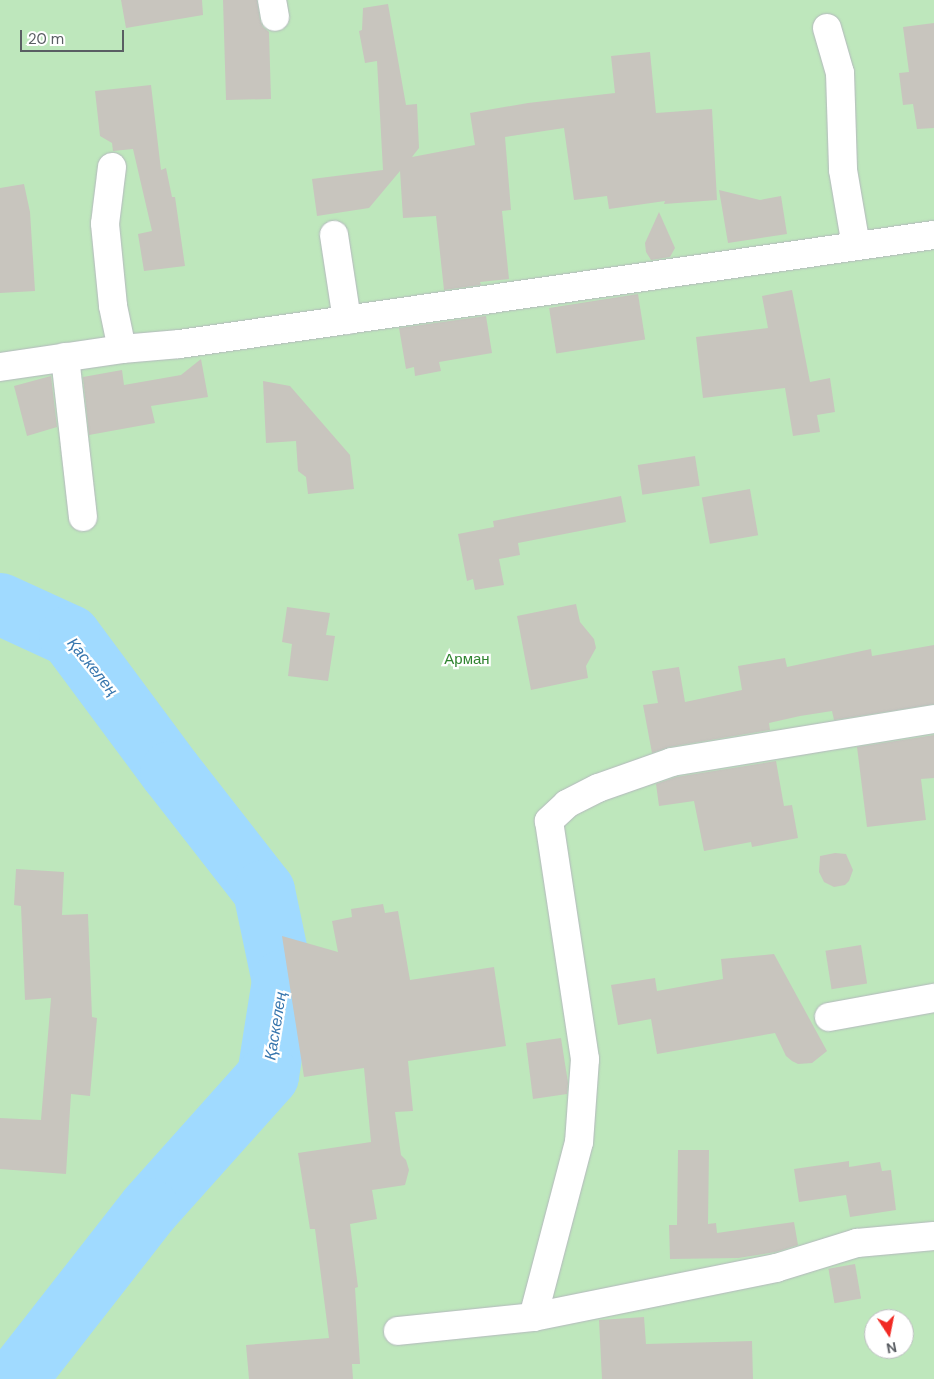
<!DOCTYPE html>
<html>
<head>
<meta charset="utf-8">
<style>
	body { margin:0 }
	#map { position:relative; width:934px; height:1379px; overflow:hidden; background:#eeeae1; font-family:"DM Sans",sans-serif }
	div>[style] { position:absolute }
	.green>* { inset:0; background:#bee7bc }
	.river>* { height:62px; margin:-31px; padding:0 31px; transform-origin:31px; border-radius:31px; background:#a0daff }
	.building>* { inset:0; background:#c8c5be; transform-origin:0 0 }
	.roads { filter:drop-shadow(0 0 1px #b4b8bd) drop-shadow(0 0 1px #b4b8bd) }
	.minor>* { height:28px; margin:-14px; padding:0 14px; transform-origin:14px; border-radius:14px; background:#fff }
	span { translate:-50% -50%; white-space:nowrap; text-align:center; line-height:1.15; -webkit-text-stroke:4.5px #fff; paint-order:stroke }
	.park-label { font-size:15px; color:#308430 }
	.water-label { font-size:16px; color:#3675ad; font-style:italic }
	.north { position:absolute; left:864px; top:1309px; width:50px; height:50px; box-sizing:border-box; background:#fff; border:1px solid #bdbfc1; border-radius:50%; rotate:169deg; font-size:14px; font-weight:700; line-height:20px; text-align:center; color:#5a5e63 }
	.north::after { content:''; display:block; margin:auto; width:18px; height:22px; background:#f12a24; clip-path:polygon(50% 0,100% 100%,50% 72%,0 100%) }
	.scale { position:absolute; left:20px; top:30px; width:104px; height:22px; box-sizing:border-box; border:2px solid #5a5e63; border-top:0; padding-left:6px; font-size:15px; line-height:18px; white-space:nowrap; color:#5a5e63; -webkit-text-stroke:4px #fff; paint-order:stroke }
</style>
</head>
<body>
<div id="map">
	<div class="green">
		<div style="clip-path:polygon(evenodd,0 0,934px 0,934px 1379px,0 1379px,0 0,874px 1319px,904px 1319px,904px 1349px,874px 1349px,874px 1319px)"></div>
	</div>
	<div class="river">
		<div style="left:0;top:604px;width:77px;rotate:24.6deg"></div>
		<div style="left:70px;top:636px;width:169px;rotate:53.4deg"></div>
		<div style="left:171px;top:772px;width:151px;rotate:52deg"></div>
		<div style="left:264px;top:891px;width:92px;rotate:78.1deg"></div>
		<div style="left:283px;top:981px;width:96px;rotate:99deg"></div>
		<div style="left:268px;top:1076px;width:178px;rotate:131.8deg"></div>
		<div style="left:149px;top:1209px;width:216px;rotate:128deg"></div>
	</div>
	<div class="building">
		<div style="clip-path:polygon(121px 0,202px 0,203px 15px,126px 28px)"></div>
		<div style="clip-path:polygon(223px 0,257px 0,260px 20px,263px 27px,269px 32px,271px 99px,226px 100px)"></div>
		<div style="clip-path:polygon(388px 4px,406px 105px,417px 104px,419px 148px,412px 157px,475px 145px,470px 113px,528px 103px,615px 93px,611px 56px,650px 52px,656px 113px,712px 109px,717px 200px,664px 204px,665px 201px,609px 209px,607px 196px,574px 200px,564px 128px,505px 137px,511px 210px,502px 211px,509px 279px,480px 282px,481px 285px,444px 290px,436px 216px,403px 218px,400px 171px,369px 208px,317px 216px,312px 179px,383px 170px,377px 61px,365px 63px,359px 31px,362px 30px,363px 8px)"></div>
		<div style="clip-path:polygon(934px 23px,934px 128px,917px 129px,913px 104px,903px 105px,899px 73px,909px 72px,903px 27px)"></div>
		<div style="clip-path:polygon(151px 85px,161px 170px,166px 168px,172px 197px,175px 197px,185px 266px,144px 271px,138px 234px,152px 231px,133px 149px,113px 151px,112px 143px,100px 136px,95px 91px)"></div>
		<div style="clip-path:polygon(24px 184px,30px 212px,35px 291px,0 293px,0 188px)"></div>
		<div style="clip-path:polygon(719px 190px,760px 200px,781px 196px,787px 234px,728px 243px)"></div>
		<div style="clip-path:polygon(659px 212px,675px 248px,670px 257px,651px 260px,646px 252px,645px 243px)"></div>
		<div style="clip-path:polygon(792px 290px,810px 382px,830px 378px,835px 412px,817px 415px,820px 432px,793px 436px,785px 388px,703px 398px,696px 337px,768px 328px,762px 296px)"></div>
		<div style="left:638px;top:294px;width:46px;height:90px;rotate:81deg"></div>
		<div style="clip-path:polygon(486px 316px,492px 353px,439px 362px,441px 371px,415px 376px,414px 367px,406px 369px,399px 328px)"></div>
		<div style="clip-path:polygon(201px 359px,208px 397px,151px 406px,155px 423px,89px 435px,83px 377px,122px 370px,124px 385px,181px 375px)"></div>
		<div style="clip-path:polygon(51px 376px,57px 427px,27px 436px,14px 386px)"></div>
		<div style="clip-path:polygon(263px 381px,290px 386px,350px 455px,354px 489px,308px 494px,306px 477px,298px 471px,296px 441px,266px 443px)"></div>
		<div style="left:695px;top:456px;width:30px;height:58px;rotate:81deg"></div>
		<div style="left:750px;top:489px;width:47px;height:49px;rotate:80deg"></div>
		<div style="clip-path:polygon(621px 496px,626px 522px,518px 543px,520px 555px,499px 559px,504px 585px,475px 590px,473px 579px,467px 581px,458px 534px,494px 527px,493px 521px)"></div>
		<div style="clip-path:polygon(576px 604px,580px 622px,594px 639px,596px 648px,586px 666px,588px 678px,531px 690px,517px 616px)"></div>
		<div style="clip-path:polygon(287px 607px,330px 613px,326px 635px,335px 636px,328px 681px,288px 676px,292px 644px,282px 642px)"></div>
		<div style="clip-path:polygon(934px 645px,934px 704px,834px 720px,832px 711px,800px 716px,769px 723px,770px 730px,669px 747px,652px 753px,643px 705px,658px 703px,652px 671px,679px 667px,685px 702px,742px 690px,738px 666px,785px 658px,787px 667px,871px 649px,872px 656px)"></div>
		<div style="clip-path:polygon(934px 735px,934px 778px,921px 779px,926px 820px,867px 827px,857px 747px)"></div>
		<div style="clip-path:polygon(776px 761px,784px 806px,792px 805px,798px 838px,752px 847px,751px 842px,704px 851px,694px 801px,659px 806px,656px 784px,676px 777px)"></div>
		<div style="clip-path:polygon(835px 853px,846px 854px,853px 870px,849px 881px,845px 885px,834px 887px,824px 882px,819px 872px,820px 856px)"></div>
		<div style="clip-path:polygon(16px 869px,64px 872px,62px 915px,88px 914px,92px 1017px,97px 1018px,90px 1096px,71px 1094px,66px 1174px,0 1169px,0 1118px,41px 1120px,51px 998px,25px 1000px,21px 906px,14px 905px)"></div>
		<div style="clip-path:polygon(383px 904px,385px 913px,398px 911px,410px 980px,494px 967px,506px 1046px,408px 1061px,413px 1111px,395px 1112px,401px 1155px,406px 1160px,409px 1170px,405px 1185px,372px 1190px,377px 1219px,350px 1224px,358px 1287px,355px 1288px,360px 1364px,352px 1364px,353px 1379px,249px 1379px,246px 1345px,329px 1338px,315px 1229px,310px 1229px,298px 1153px,371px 1142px,364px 1068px,304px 1077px,282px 936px,338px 952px,332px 921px,352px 917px,351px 909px)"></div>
		<div style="left:861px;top:945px;width:39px;height:36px;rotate:81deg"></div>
		<div style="clip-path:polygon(774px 954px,827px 1051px,812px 1063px,798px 1064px,792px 1061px,786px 1056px,775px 1033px,657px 1054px,651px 1019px,618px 1025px,611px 985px,655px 978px,657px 991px,723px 979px,721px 959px)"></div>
		<div style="clip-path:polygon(561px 1038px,568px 1083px,567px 1094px,533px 1099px,526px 1043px)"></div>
		<div style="clip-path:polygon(678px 1150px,709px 1150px,708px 1224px,716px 1223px,717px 1233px,794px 1222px,798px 1245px,776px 1252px,738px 1258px,670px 1259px,669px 1225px,677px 1225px)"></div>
		<div style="clip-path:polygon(849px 1161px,849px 1167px,880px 1162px,882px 1171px,891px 1170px,896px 1210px,850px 1217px,846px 1195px,799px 1202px,794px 1169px)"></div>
		<div style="left:855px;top:1264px;width:35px;height:27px;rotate:80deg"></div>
		<div style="clip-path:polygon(644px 1317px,646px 1344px,752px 1341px,753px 1379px,602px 1379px,599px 1320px)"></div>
	</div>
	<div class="roads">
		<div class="minor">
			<div style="left:272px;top:0;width:17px;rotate:80deg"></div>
			<div style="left:827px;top:28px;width:47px;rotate:73.9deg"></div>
			<div style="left:840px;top:73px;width:97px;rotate:88.2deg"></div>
			<div style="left:843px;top:170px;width:77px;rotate:80.3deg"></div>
			<div style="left:112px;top:167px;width:57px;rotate:97deg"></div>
			<div style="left:105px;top:224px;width:82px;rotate:84.4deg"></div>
			<div style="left:113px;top:306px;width:44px;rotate:78.2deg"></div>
			<div style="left:334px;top:235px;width:86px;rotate:81.3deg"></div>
			<div style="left:65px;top:357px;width:161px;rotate:83.6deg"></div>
			<div style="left:0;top:367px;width:123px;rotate:-8.4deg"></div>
			<div style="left:122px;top:349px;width:58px;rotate:-4.9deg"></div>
			<div style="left:180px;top:344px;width:762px;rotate:-8.23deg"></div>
			<div style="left:934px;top:719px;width:266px;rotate:170.7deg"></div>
			<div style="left:672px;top:762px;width:78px;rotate:160.6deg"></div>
			<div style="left:598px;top:788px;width:35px;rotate:153deg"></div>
			<div style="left:567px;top:804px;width:25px;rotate:137deg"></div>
			<div style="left:549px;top:821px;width:241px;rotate:81.4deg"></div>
			<div style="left:585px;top:1059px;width:83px;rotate:94.1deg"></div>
			<div style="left:579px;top:1142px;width:181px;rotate:104.7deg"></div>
			<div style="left:533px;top:1317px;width:248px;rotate:-11.4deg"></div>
			<div style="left:776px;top:1268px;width:85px;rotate:-17.2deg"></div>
			<div style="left:857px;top:1243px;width:77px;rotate:-5.2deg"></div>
			<div style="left:829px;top:1017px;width:107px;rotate:-10.3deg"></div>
			<div style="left:398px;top:1331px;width:136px;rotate:-5.9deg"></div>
		</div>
	</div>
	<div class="park-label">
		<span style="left:467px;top:660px">Арман</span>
	</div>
	<div class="water-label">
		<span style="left:92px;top:667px;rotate:51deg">Қаскелең</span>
		<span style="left:276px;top:1026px;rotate:-81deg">Қаскелең</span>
	</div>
	<div class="north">N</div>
	<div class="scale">20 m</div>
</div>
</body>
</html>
